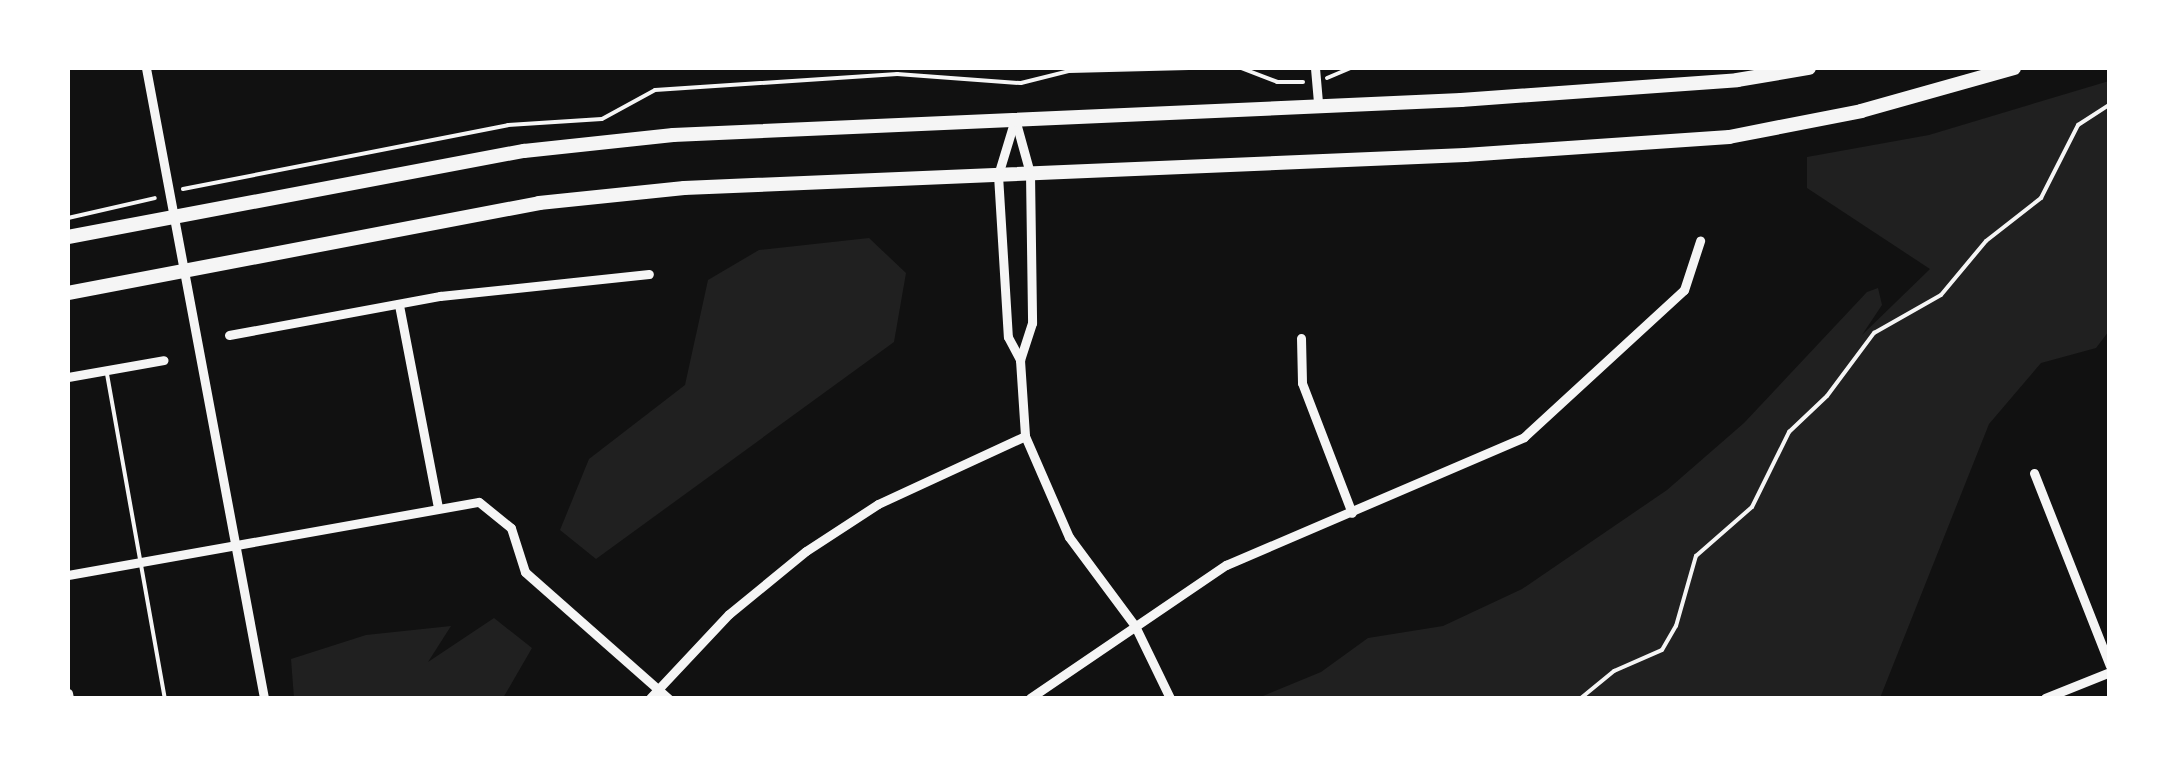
<!DOCTYPE html>
<html>
<head>
<meta charset="utf-8">
<style>
	body { margin:0 }
	#map { position:relative; width:2177px; height:766px; overflow:hidden; background:#111; font-family:"PT Serif",serif }
	div>[style] { position:absolute }
	.green>* { inset:0; background:#202020 }
	.path>* { height:4px; margin:-2px; padding:0 2px; transform-origin:2px; border-radius:2px; background:#f5f5f5 }
	.service>* { height:4px; margin:-2px; padding:0 2px; transform-origin:2px; border-radius:2px; background:#f5f5f5 }
	.minor>* { height:9px; margin:-4.5px; padding:0 4.5px; transform-origin:4.5px; border-radius:4.5px; background:#f5f5f5 }
	.primary>* { height:14px; margin:-7px; padding:0 7px; transform-origin:7px; border-radius:7px; background:#f5f5f5 }
	span { translate:-50% -50%; white-space:nowrap; text-align:center; line-height:1.15; -webkit-text-stroke:8px #fff; paint-order:stroke }
	.frame { position:absolute; inset:0; border:70px solid #fff; pointer-events:none }
</style>
</head>
<body>
<div id="map">
	<div class="green">
		<div style="clip-path:polygon(2109px 81px,2109px 331px,2096px 348px,2041px 363px,1989px 424px,1880px 698px,1258px 698px,1321px 672px,1368px 638px,1443px 626px,1522px 589px,1667px 490px,1744px 423px,1867px 292px,1878px 288px,1882px 305px,1862px 335px,1930px 269px,1807px 188px,1807px 157px,1929px 135px)"></div>
		<div style="clip-path:polygon(869px 238px,906px 273px,894px 342px,596px 559px,560px 530px,589px 459px,685px 385px,708px 280px,759px 250px)"></div>
		<div style="clip-path:polygon(494px 618px,532px 648px,503px 698px,294px 698px,291px 659px,366px 635px,451px 626px,428px 662px)"></div>
	</div>
	<div class="path">
		<div style="left:1241px;top:68px;width:39px;rotate:21deg"></div>
		<div style="left:1277px;top:82px;width:26px"></div>
		<div style="left:1327px;top:78px;width:25px;rotate:-23deg"></div>
		<div style="left:183px;top:189px;width:331px;rotate:-11.1deg"></div>
		<div style="left:508px;top:125px;width:94px;rotate:-3.7deg"></div>
		<div style="left:602px;top:119px;width:60px;rotate:-28.7deg"></div>
		<div style="left:655px;top:90px;width:243px;rotate:-3.8deg"></div>
		<div style="left:897px;top:74px;width:124px;rotate:4.2deg"></div>
		<div style="left:1021px;top:83px;width:49px;rotate:-14deg"></div>
		<div style="left:1069px;top:71px;width:120px;rotate:-1.4deg"></div>
		<div style="left:68px;top:218px;width:89px;rotate:-12.9deg"></div>
		<div style="left:1581px;top:698px;width:43px;rotate:-39.3deg"></div>
		<div style="left:1614px;top:671px;width:52px;rotate:-23.6deg"></div>
		<div style="left:1662px;top:650px;width:28px;rotate:-60deg"></div>
		<div style="left:1676px;top:626px;width:73px;rotate:-74.1deg"></div>
		<div style="left:1696px;top:556px;width:74px;rotate:-41.2deg"></div>
		<div style="left:1752px;top:507px;width:84px;rotate:-63.7deg"></div>
		<div style="left:1789px;top:432px;width:52px;rotate:-43.5deg"></div>
		<div style="left:1827px;top:396px;width:79px;rotate:-53.3deg"></div>
		<div style="left:1874px;top:333px;width:77px;rotate:-29.6deg"></div>
		<div style="left:1941px;top:295px;width:70px;rotate:-50.2deg"></div>
		<div style="left:1986px;top:241px;width:70px;rotate:-38deg"></div>
		<div style="left:2041px;top:198px;width:82px;rotate:-63.1deg"></div>
		<div style="left:2078px;top:125px;width:38px;rotate:-33deg"></div>
	</div>
	<div class="service">
		<div style="left:107px;top:374px;width:329px;rotate:79.9deg"></div>
	</div>
	<div class="minor">
		<div style="left:146px;top:68px;width:641px;rotate:79.39deg"></div>
		<div style="left:1315px;top:68px;width:38px;rotate:85deg"></div>
		<div style="left:1015px;top:119px;width:56px;rotate:74.5deg"></div>
		<div style="left:1030px;top:173px;width:150px;rotate:89.2deg"></div>
		<div style="left:1032px;top:323px;width:39px;rotate:108deg"></div>
		<div style="left:1020px;top:360px;width:76px;rotate:86.2deg"></div>
		<div style="left:1025px;top:436px;width:110px;rotate:66.5deg"></div>
		<div style="left:1069px;top:537px;width:111px;rotate:53.4deg"></div>
		<div style="left:1135px;top:626px;width:80px;rotate:64.1deg"></div>
		<div style="left:1015px;top:119px;width:59px;rotate:106.9deg"></div>
		<div style="left:998px;top:175px;width:162px;rotate:86.5deg"></div>
		<div style="left:1008px;top:337px;width:26px;rotate:62deg"></div>
		<div style="left:399px;top:305px;width:206px;rotate:79.1deg"></div>
		<div style="left:229px;top:335px;width:215px;rotate:-10.5deg"></div>
		<div style="left:440px;top:296px;width:210px;rotate:-6deg"></div>
		<div style="left:1301px;top:338px;width:45px;rotate:88.7deg"></div>
		<div style="left:1302px;top:383px;width:139px;rotate:69deg"></div>
		<div style="left:68px;top:377px;width:97px;rotate:-10deg"></div>
		<div style="left:2034px;top:473px;width:207px;rotate:68.5deg"></div>
		<div style="left:68px;top:575px;width:417px;rotate:-10.1deg"></div>
		<div style="left:479px;top:502px;width:41px;rotate:39.1deg"></div>
		<div style="left:511px;top:528px;width:46px;rotate:72.3deg"></div>
		<div style="left:525px;top:572px;width:191px;rotate:41.4deg"></div>
		<div style="left:68px;top:693px;width:5px;rotate:79deg"></div>
		<div style="left:650px;top:698px;width:115px;rotate:-46.8deg"></div>
		<div style="left:729px;top:614px;width:99px;rotate:-39.3deg"></div>
		<div style="left:806px;top:551px;width:86px;rotate:-33.1deg"></div>
		<div style="left:878px;top:504px;width:162px;rotate:-24.8deg"></div>
		<div style="left:1030px;top:698px;width:237px;rotate:-34.2deg"></div>
		<div style="left:1226px;top:565px;width:324px;rotate:-23.2deg"></div>
		<div style="left:1524px;top:437px;width:217px;rotate:-42.6deg"></div>
		<div style="left:1684px;top:290px;width:52px;rotate:-71.9deg"></div>
		<div style="left:2045px;top:698px;width:70px;rotate:-21.8deg"></div>
	</div>
	<div class="primary">
		<div style="left:68px;top:237px;width:464px;rotate:-10.7deg"></div>
		<div style="left:524px;top:151px;width:150px;rotate:-6.1deg"></div>
		<div style="left:673px;top:135px;width:789px;rotate:-2.54deg"></div>
		<div style="left:1461px;top:100px;width:277px;rotate:-4.1deg"></div>
		<div style="left:1737px;top:80px;width:73px;rotate:-9.5deg"></div>
		<div style="left:68px;top:293px;width:480px;rotate:-10.8deg"></div>
		<div style="left:539px;top:203px;width:146px;rotate:-5.9deg"></div>
		<div style="left:684px;top:188px;width:782px;rotate:-2.42deg"></div>
		<div style="left:1465px;top:155px;width:265px;rotate:-3.9deg"></div>
		<div style="left:1729px;top:137px;width:135px;rotate:-11.1deg"></div>
		<div style="left:1861px;top:111px;width:159px;rotate:-15.7deg"></div>
	</div>
	<div class="frame"></div>
</div>
</body>
</html>
